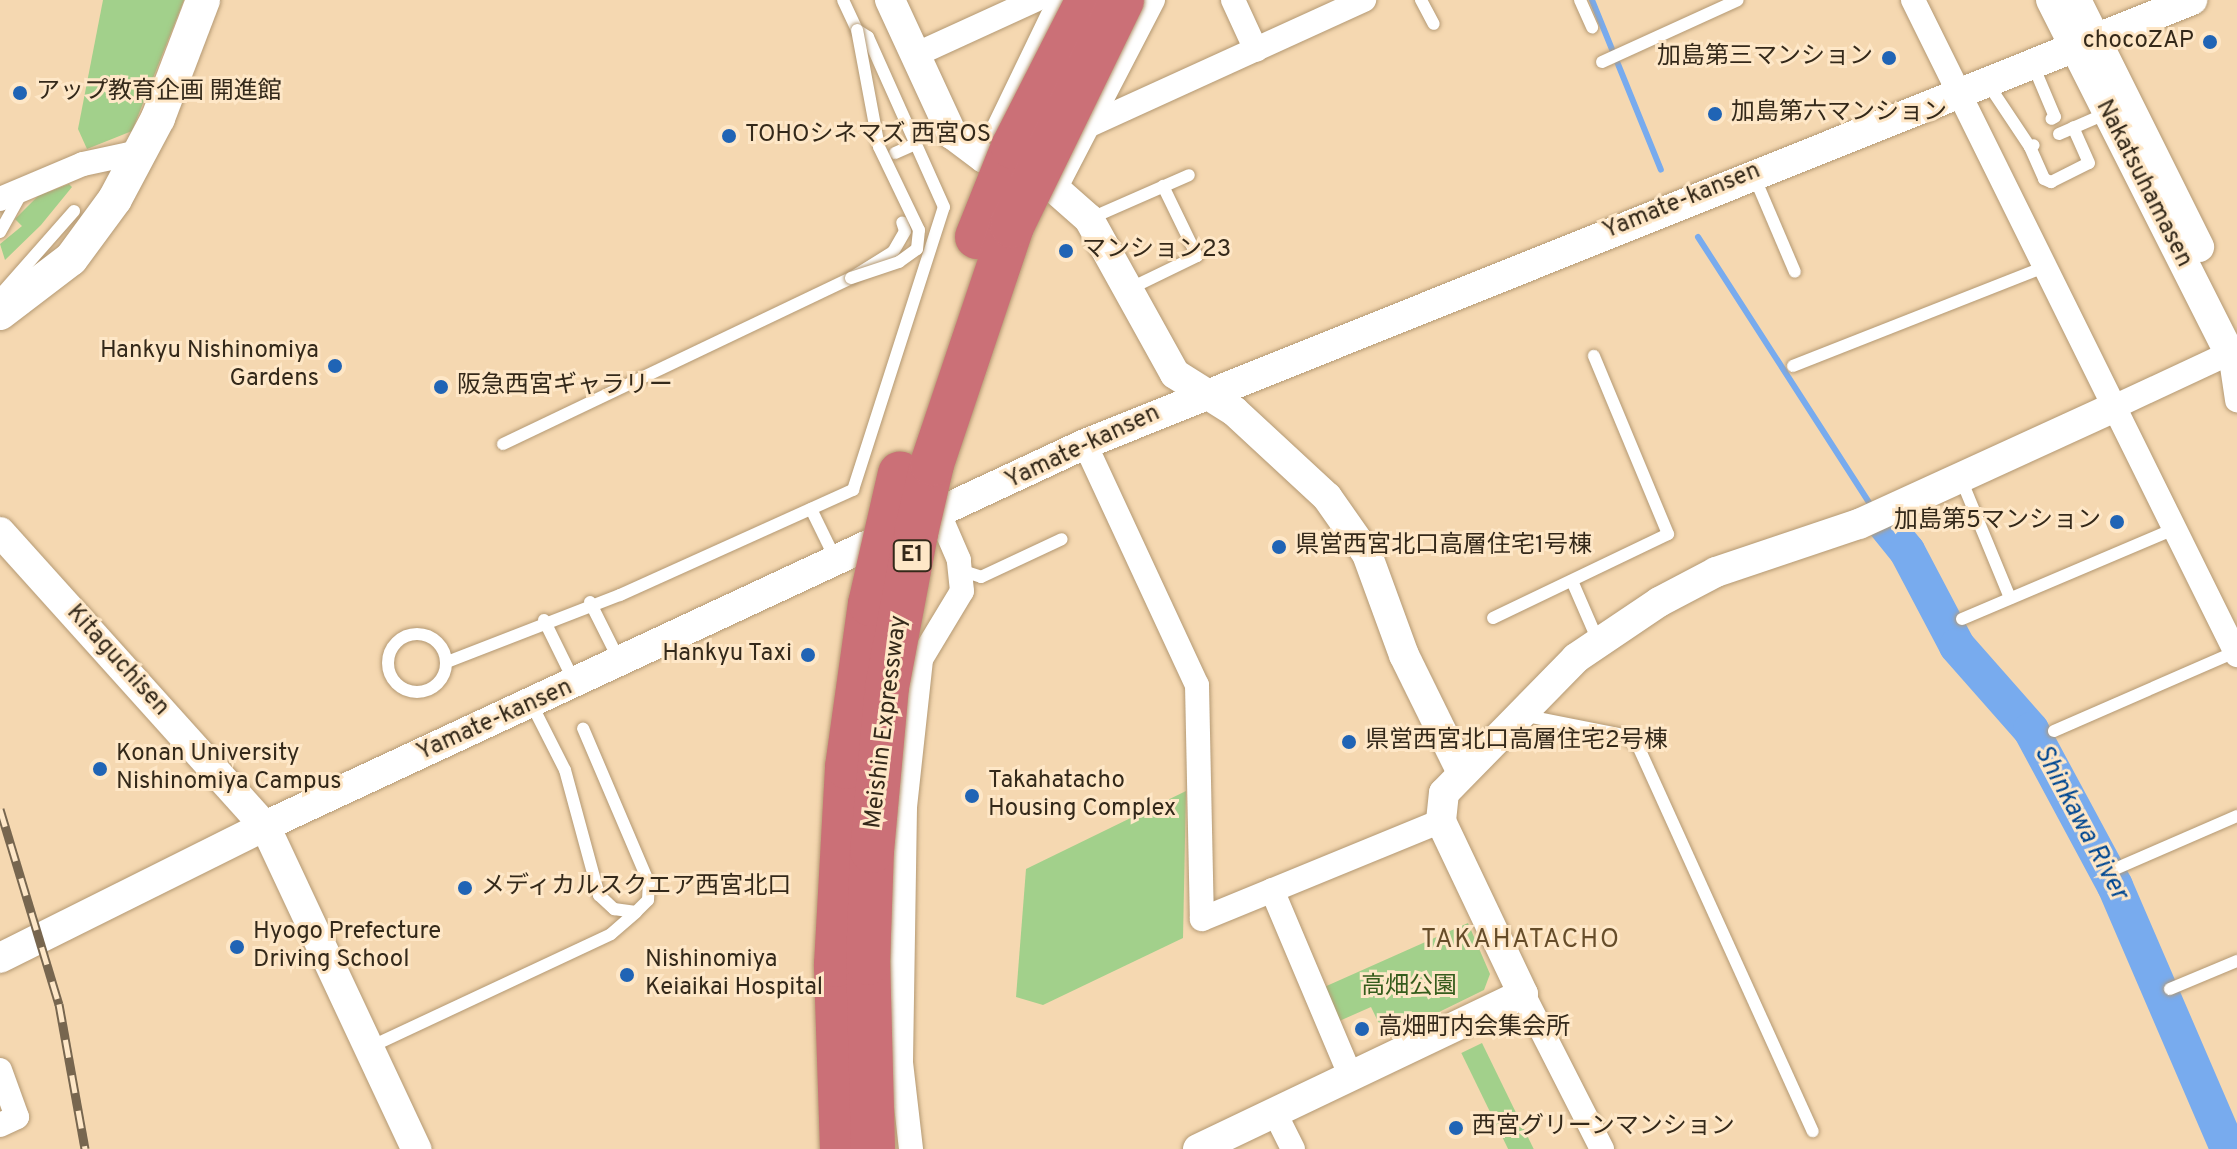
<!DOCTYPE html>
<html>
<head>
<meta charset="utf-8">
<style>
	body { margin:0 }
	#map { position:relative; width:2237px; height:1149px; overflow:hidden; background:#f5d8b1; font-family:Overpass,"Noto Sans JP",sans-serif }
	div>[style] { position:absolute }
	.green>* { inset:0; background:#a2d08b; transform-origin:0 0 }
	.stream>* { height:6px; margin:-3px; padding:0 3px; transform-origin:3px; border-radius:3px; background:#78abee }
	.river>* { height:36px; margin:-18px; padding:0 18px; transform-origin:18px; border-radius:18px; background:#78abee }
	.roads { filter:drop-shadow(0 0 2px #b49973) drop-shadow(0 0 2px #b49973) }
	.service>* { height:12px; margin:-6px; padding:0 6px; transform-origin:6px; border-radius:6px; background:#fff }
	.service>.ring { margin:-6px; padding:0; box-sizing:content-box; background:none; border:12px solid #fff; border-radius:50% }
	.minor>* { height:24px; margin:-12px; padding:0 12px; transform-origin:12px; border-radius:12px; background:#fff }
	.tertiary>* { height:30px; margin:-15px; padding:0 15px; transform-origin:15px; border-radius:15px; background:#fff }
	.secondary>* { height:34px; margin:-17px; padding:0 17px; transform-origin:17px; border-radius:17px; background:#fff }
	.rail>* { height:9px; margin-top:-4.5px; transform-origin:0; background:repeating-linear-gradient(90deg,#fee7c7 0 18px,#77664f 0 36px); box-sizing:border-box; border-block:2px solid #77664f }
	.bridges { filter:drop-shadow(0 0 2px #b49973) drop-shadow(0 0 2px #b49973) }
	.service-bridge>* { height:12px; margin:-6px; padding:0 6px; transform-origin:6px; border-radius:6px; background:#fff }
	.motorway-bridge>* { height:44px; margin:-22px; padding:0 22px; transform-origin:22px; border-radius:22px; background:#cb7077 }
	.dots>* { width:22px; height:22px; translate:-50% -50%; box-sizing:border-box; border:4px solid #fee7c7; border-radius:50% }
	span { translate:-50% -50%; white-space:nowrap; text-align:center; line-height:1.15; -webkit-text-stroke:6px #fee7c7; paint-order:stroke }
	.shield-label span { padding:2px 6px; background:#fee7c7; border:2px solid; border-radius:6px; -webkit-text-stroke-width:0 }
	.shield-label { font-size:22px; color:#34291a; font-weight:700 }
	.poi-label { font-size:24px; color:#34291a }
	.right { translate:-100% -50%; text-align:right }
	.left { translate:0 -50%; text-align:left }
	.street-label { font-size:24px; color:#34291a }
	.park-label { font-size:24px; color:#355c1c }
	.water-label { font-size:26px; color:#004791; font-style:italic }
	.neighbourhood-label { font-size:26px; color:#664d2a; letter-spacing:2px }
</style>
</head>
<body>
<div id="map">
	<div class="green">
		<div style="clip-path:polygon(103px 0,184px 0,132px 131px,87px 149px,78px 129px)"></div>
		<div style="clip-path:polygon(69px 184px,72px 187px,41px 225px,5px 260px,0 244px,22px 226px,15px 219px,38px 196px)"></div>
		<div style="clip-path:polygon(1186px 791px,1183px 938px,1043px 1005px,1016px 997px,1026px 869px)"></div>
		<div style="clip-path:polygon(1468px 923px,1490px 974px,1484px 990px,1386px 1038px,1371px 1007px,1337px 1022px,1322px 988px)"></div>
		<div style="left:1482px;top:1043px;width:118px;height:23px;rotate:64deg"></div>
	</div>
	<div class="stream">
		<div style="left:1592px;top:0;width:183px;rotate:67.9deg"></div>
		<div style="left:1698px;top:237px;width:321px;rotate:57.2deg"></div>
	</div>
	<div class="river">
		<div style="left:1885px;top:524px;width:35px;rotate:51deg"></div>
		<div style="left:1907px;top:551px;width:107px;rotate:62.2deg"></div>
		<div style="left:1957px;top:646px;width:112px;rotate:48.6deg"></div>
		<div style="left:2031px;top:730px;width:177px;rotate:61.7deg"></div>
		<div style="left:2115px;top:886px;width:286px;rotate:66.7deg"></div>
	</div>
	<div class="roads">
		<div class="service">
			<div style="left:1421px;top:0;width:27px;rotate:62deg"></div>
			<div style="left:1580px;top:0;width:30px;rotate:66deg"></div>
			<div style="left:1602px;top:62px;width:149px;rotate:-24.5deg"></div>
			<div style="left:2033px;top:65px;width:56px;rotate:67.1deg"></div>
			<div style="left:2055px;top:117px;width:4px;rotate:153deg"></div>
			<div style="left:1988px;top:84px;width:76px;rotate:56.3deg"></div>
			<div style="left:2030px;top:147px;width:4px;rotate:-27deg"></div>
			<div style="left:2059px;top:134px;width:52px;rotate:-23.6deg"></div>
			<div style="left:2030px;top:147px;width:35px;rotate:66deg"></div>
			<div style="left:2044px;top:179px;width:8px;rotate:23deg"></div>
			<div style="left:2051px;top:182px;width:42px;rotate:-26.6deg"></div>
			<div style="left:2089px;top:163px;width:39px;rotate:-114deg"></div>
			<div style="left:895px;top:153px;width:20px;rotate:-24deg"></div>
			<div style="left:1754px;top:176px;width:104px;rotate:66.9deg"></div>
			<div style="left:1089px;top:219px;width:109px;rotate:-23.7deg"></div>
			<div style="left:0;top:232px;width:41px;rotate:-60.9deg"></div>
			<div style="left:1129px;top:289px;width:76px;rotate:-25.9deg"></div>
			<div style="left:1197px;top:256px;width:78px;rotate:-115.9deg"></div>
			<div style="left:0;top:295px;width:112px;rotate:-48.6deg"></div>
			<div style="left:1793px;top:366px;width:273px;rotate:-21.5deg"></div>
			<div style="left:503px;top:444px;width:386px;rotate:-25.5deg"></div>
			<div style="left:851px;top:278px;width:49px;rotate:-31.8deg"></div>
			<div style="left:893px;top:252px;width:24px;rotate:-60deg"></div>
			<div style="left:905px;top:231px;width:9px;rotate:-108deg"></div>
			<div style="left:1961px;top:479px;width:129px;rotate:67.6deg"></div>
			<div style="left:811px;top:509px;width:57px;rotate:63.9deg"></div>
			<div style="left:960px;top:570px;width:22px;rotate:18deg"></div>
			<div style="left:981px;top:577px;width:89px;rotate:-25.1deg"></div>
			<div style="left:1572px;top:581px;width:68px;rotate:66.5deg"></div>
			<div style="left:590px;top:602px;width:65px;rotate:63.4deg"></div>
			<div style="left:1493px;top:618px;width:194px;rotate:-25.6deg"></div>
			<div style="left:1668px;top:534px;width:193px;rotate:-112.6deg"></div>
			<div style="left:1962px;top:619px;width:230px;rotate:-23deg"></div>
			<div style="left:544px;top:620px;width:68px;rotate:63.8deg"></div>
			<div class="ring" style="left:388px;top:634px;width:46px;height:46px"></div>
			<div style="left:447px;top:662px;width:186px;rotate:-21.2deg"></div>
			<div style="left:620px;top:595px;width:256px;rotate:-24.3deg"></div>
			<div style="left:853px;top:490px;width:297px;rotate:-72.2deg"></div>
			<div style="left:944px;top:207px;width:186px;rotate:-114.1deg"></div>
			<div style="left:868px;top:37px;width:13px;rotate:-148deg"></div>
			<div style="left:857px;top:30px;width:33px;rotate:-115deg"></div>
			<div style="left:532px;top:705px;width:73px;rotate:63.1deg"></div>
			<div style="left:565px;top:770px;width:130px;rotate:74.8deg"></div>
			<div style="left:599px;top:895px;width:21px;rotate:43deg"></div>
			<div style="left:614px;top:909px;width:22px;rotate:8deg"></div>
			<div style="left:636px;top:912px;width:17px;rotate:-45deg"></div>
			<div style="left:648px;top:900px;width:17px;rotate:-87deg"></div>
			<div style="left:649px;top:883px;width:168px;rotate:-113.1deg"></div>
			<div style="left:1522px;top:715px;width:103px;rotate:11.2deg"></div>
			<div style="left:1623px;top:735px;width:19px;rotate:36deg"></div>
			<div style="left:1638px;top:746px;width:423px;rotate:65.6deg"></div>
			<div style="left:2054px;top:731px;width:200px;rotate:-23.6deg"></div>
			<div style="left:2117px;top:868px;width:131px;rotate:-23.4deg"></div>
			<div style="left:2170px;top:989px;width:73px;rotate:-22.7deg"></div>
			<div style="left:368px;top:1048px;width:268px;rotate:-25.1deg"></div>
			<div style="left:611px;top:934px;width:33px;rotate:-41deg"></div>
		</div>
		<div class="minor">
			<div style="left:1233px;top:0;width:55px;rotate:65.3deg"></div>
			<div style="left:1913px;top:0;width:731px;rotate:63.68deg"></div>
			<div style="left:915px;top:55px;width:132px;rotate:-24.6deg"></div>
			<div style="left:1083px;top:128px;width:309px;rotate:-24.5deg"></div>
			<div style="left:997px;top:131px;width:145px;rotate:-64.3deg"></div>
			<div style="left:1055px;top:189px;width:213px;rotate:-62.6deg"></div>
			<div style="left:0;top:199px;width:90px;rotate:-22.9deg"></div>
			<div style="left:83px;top:164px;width:57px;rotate:-12.1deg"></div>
			<div style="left:2114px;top:407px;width:128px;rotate:-25deg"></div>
			<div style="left:2230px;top:353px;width:48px;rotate:81.5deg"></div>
			<div style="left:1085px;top:444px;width:266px;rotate:65.1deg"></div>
			<div style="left:1197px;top:685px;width:234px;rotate:88.8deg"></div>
			<div style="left:1202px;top:919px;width:258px;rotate:-22.3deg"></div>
			<div style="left:1272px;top:890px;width:203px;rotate:67.1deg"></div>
			<div style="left:1523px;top:994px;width:174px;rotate:63deg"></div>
			<div style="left:0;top:1070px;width:50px;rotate:70.1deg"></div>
			<div style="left:17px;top:1117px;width:19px;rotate:155deg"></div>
			<div style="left:1275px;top:1113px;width:40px;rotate:63.4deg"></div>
			<div style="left:911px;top:1149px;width:88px;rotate:-96.6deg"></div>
			<div style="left:901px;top:1062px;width:255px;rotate:-89.1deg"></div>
			<div style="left:905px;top:807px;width:149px;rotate:-83.8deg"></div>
			<div style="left:921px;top:659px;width:79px;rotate:-58.9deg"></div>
			<div style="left:962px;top:591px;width:31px;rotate:-96deg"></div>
			<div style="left:959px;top:560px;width:48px;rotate:-113.4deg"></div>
		</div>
		<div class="tertiary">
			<div style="left:890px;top:0;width:148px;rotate:65.2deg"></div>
			<div style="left:952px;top:134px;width:40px;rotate:37deg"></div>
			<div style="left:984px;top:158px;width:77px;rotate:23.6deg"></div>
			<div style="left:1055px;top:189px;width:45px;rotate:41.4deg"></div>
			<div style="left:1089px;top:219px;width:177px;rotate:61deg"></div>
			<div style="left:1175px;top:374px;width:70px;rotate:32.1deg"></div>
			<div style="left:1234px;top:411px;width:127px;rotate:42.8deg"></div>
			<div style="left:1327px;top:497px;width:70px;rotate:54.9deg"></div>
			<div style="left:1367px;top:554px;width:108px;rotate:69.9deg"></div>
			<div style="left:1404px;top:655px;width:131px;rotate:63.8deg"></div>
			<div style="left:2051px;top:0;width:412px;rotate:63.2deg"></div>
			<div style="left:2076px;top:0;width:276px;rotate:63.5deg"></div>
			<div style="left:0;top:532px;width:396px;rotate:48deg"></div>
			<div style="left:265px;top:826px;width:357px;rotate:64.9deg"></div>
			<div style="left:0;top:958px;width:296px;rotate:-26.5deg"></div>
			<div style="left:265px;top:826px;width:905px;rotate:-24.98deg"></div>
			<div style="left:1085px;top:444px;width:1193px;rotate:-21.85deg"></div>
			<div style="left:1198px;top:1149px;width:360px;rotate:-25.5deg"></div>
			<div style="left:1523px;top:994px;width:191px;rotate:-115.4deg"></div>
			<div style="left:1441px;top:821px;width:28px;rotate:-84deg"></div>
			<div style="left:1444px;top:793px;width:189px;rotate:-45.6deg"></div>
			<div style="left:1576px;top:658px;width:100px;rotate:-34deg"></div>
			<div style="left:1659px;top:602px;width:64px;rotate:-27.8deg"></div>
			<div style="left:1716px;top:572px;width:151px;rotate:-18.6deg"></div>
			<div style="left:1859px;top:524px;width:281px;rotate:-24.6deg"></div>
		</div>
		<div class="secondary">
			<div style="left:0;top:313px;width:89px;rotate:-37.3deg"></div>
			<div style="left:71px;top:259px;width:74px;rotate:-53.7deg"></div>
			<div style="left:115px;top:199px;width:92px;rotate:-62deg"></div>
			<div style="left:158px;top:118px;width:126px;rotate:-69.1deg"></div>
		</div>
	</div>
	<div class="rail">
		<div style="left:0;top:809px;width:204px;rotate:73.2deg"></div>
		<div style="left:59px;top:1004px;width:147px;rotate:79.8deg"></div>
	</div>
	<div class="bridges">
		<div class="service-bridge">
			<div style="left:851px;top:278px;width:51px;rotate:-18.4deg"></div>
			<div style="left:899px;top:262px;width:22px;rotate:-36deg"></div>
			<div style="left:917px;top:249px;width:19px;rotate:-84deg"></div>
			<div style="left:919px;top:230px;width:92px;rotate:-115.7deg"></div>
			<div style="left:879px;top:147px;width:119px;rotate:-100.6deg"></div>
		</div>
		<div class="motorway-bridge">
			<div style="left:977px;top:237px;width:97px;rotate:-68.2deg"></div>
			<div style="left:1013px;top:147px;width:165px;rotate:-63deg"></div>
			<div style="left:842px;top:1149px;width:184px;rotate:-91.9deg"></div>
			<div style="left:836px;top:965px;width:198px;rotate:-86.8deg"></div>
			<div style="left:847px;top:767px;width:165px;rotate:-82deg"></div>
			<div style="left:870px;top:604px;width:134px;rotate:-77.1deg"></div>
			<div style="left:873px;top:1149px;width:186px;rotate:-91.5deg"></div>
			<div style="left:868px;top:963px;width:112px;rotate:-88deg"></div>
			<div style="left:872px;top:851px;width:165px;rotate:-84.8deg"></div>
			<div style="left:887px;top:687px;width:157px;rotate:-79.3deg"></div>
			<div style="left:916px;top:533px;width:71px;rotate:-76.9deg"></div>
			<div style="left:932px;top:464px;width:251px;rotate:-71.4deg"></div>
			<div style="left:1012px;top:226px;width:251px;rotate:-64deg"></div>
		</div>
	</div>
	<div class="dots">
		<div style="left:2210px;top:42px;background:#2064b5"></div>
		<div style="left:1889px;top:58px;background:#2064b5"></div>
		<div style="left:20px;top:93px;background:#2064b5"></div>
		<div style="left:1715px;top:114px;background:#2064b5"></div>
		<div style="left:729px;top:136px;background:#2064b5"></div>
		<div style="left:1066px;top:251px;background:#2064b5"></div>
		<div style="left:335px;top:366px;background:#2064b5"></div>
		<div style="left:441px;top:387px;background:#2064b5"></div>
		<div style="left:2117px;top:522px;background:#2064b5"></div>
		<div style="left:1279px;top:547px;background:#2064b5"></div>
		<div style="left:808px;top:655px;background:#2064b5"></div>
		<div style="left:1349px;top:742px;background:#2064b5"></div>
		<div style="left:100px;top:769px;background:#2064b5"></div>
		<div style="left:972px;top:796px;background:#2064b5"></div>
		<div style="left:465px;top:888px;background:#2064b5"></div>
		<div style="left:237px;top:947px;background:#2064b5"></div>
		<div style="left:627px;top:975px;background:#2064b5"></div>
		<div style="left:1362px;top:1029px;background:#2064b5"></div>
		<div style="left:1456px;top:1128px;background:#2064b5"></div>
	</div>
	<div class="shield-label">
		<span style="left:912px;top:556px">E1</span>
	</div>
	<div class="poi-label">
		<span class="right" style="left:2194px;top:42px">chocoZAP</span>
		<span class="right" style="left:1873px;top:58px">加島第三マンション</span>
		<span class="left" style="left:36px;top:93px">アップ教育企画 開進館</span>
		<span class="left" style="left:1731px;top:114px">加島第六マンション</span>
		<span class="left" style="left:745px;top:136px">TOHOシネマズ 西宮OS</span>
		<span class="left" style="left:1082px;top:251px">マンション23</span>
		<span class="right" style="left:319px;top:366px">Hankyu Nishinomiya<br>Gardens</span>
		<span class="left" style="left:457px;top:387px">阪急西宮ギャラリー</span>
		<span class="right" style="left:2101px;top:522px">加島第5マンション</span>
		<span class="left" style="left:1295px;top:547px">県営西宮北口高層住宅1号棟</span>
		<span class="right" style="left:792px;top:655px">Hankyu Taxi</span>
		<span class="left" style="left:1365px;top:742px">県営西宮北口高層住宅2号棟</span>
		<span class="left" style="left:116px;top:769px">Konan University<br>Nishinomiya Campus</span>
		<span class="left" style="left:988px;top:796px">Takahatacho<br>Housing Complex</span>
		<span class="left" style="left:481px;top:888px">メディカルスクエア西宮北口</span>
		<span class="left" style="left:253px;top:947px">Hyogo Prefecture<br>Driving School</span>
		<span class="left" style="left:645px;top:975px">Nishinomiya<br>Keiaikai Hospital</span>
		<span class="left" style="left:1378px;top:1029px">高畑町内会集会所</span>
		<span class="left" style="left:1472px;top:1128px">西宮グリーンマンション</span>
	</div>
	<div class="street-label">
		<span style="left:2143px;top:184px;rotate:63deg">Nakatsuhamasen</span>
		<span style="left:1682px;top:202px;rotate:-22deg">Yamate-kansen</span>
		<span style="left:1083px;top:448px;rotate:-25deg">Yamate-kansen</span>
		<span style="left:117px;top:661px;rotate:48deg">Kitaguchisen</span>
		<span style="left:495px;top:721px;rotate:-24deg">Yamate-kansen</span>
		<span style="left:887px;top:722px;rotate:-83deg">Meishin Expressway</span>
	</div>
	<div class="park-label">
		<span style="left:1409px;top:988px">高畑公園</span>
	</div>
	<div class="water-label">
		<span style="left:2080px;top:823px;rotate:62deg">Shinkawa River</span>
	</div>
	<div class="neighbourhood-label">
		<span style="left:1521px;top:941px">TAKAHATACHO</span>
	</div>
</div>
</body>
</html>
